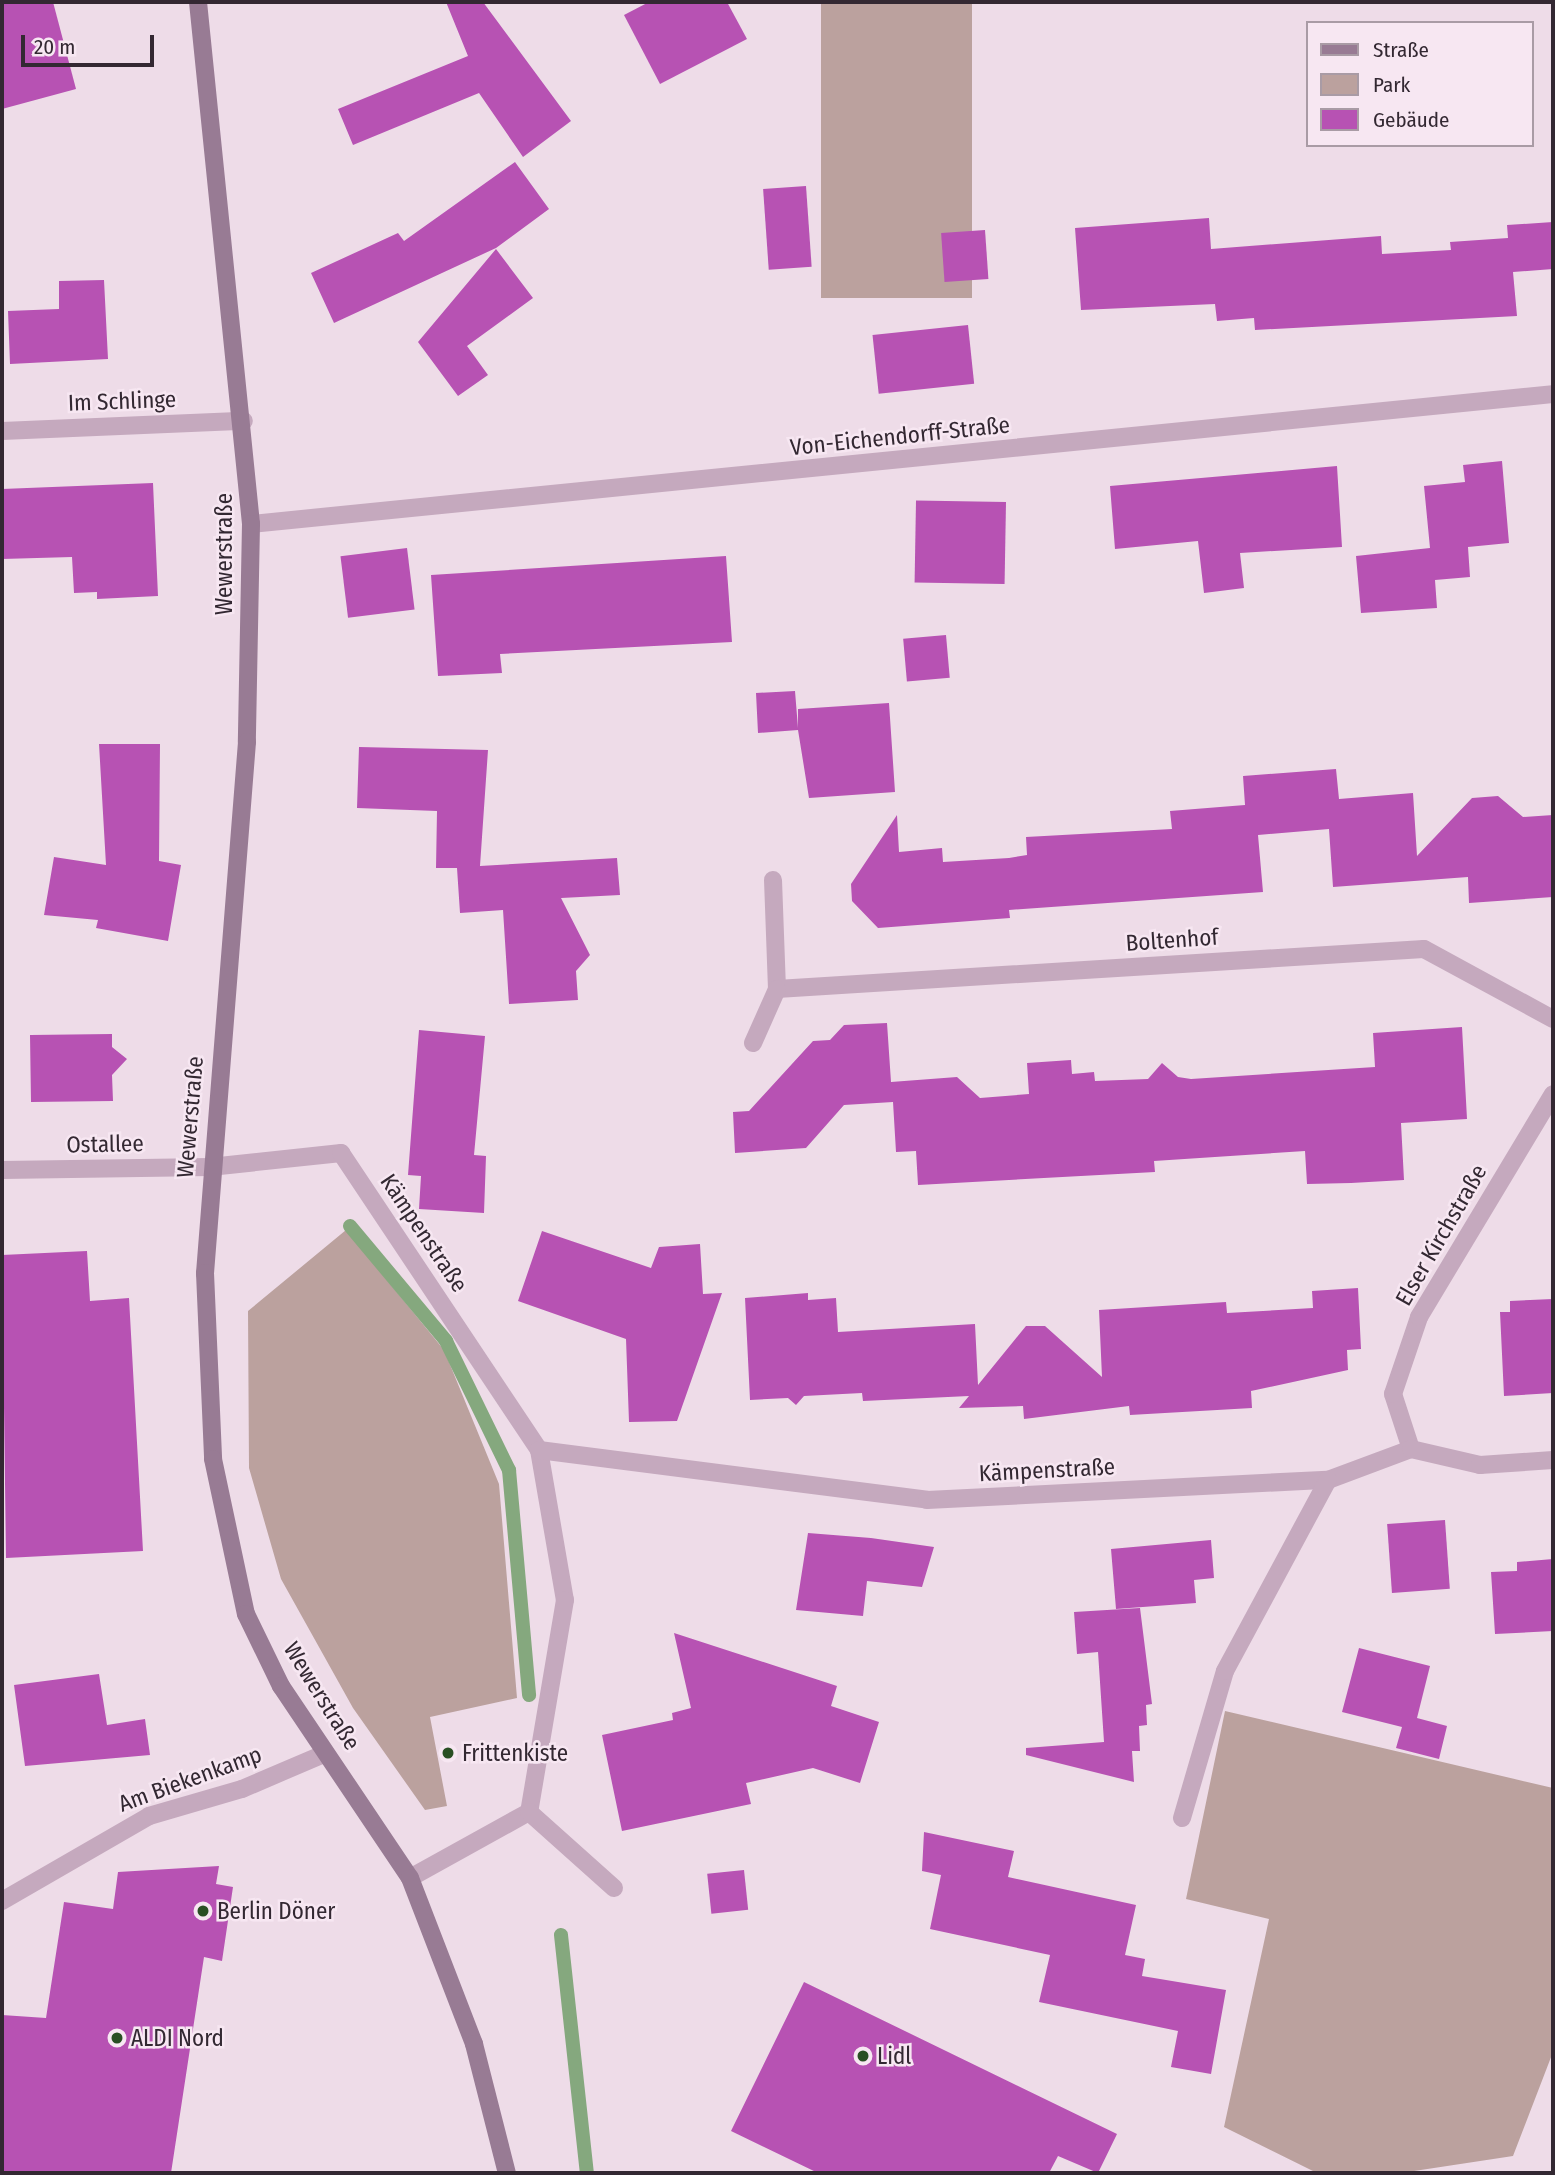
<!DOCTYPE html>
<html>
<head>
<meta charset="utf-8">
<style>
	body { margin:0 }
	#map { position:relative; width:1555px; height:2175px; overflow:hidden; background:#eedce8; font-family:"Fira Sans Condensed",sans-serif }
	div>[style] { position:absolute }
	.green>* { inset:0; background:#bba19e; transform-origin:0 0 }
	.stream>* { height:14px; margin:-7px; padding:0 7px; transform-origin:7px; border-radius:7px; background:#85a87e }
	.building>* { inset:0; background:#b752b3; transform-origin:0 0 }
	.street>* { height:18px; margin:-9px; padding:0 9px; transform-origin:9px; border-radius:9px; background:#c5a9be }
	.secondary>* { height:18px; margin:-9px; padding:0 9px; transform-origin:9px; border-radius:9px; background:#987b94 }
	.dots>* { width:19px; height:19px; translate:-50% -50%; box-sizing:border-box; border:4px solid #f7e7f2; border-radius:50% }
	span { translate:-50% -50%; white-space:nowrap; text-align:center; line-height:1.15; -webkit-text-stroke:5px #f7e7f2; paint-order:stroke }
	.street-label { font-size:23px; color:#332832 }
	.poi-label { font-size:23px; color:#332832 }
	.left { translate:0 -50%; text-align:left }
	.frame { position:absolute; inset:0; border:4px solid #332832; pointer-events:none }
	.legend { position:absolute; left:1306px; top:21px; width:228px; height:126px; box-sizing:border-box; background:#f7e7f2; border:2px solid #a99ba5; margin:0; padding:9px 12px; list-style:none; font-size:21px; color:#332832 }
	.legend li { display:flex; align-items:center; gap:14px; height:35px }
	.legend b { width:35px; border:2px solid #a99ba5 }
	.scale { position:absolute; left:21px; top:35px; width:133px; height:32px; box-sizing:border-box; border:4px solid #332832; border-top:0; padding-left:9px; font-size:21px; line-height:24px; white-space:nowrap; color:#332832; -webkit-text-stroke:5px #f7e7f2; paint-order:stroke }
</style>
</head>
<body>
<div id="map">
	<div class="green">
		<div style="left:821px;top:2px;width:151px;height:296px"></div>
		<div style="clip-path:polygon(346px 1230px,444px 1350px,499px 1484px,517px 1698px,430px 1717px,447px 1806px,425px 1810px,353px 1708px,281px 1579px,249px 1468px,248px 1311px)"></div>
		<div style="clip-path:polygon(1225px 1711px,1553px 1788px,1553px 2052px,1513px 2156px,1401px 2173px,1317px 2173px,1224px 2127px,1269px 1919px,1186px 1899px)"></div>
	</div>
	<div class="stream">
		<div style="left:350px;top:1226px;width:150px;rotate:50.1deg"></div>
		<div style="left:446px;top:1341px;width:144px;rotate:64deg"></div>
		<div style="left:509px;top:1470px;width:226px;rotate:84.9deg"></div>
		<div style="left:561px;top:1935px;width:239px;rotate:83.8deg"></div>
	</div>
	<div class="building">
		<div style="clip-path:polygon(2px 2px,53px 2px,76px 89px,2px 109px)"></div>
		<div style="clip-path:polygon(446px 2px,483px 2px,571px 121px,523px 157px,479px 93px,353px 145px,338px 109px,468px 56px)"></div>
		<div style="clip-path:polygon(649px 2px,727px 2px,747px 39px,660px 84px,624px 15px)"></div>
		<div style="clip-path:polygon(515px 162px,549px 209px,496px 248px,334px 323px,311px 273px,398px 233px,404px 241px)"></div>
		<div style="left:806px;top:186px;width:81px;height:43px;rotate:86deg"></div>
		<div style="clip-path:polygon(1209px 218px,1211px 249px,1381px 236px,1382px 254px,1451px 250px,1450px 242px,1508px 238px,1507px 225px,1553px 222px,1553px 269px,1513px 272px,1517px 316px,1255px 330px,1254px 318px,1217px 321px,1215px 304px,1081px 310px,1075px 228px)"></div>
		<div style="left:985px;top:230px;width:49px;height:44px;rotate:86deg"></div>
		<div style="clip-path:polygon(496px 249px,533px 298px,467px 346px,488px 375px,458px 396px,418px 342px)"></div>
		<div style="clip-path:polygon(104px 280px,108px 359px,10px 364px,8px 311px,59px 309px,59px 281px)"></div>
		<div style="left:968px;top:325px;width:59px;height:96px;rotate:84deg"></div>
		<div style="clip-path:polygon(1502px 461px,1509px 543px,1468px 547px,1470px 577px,1435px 580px,1437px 608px,1361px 613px,1356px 556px,1430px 548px,1424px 486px,1465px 482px,1463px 465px)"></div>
		<div style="clip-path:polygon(1337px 466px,1342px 547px,1240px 553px,1244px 588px,1204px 593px,1198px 541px,1115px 549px,1110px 486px)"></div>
		<div style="clip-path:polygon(153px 483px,158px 596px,97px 599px,97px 592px,74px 593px,72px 557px,2px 559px,2px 489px)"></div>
		<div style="left:1006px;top:502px;width:82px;height:90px;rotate:91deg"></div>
		<div style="left:407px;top:548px;width:62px;height:67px;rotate:83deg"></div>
		<div style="clip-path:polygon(726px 556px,732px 642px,500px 654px,502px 673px,438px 676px,431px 575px)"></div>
		<div style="left:946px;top:635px;width:43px;height:43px;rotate:85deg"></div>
		<div style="clip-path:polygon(795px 691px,798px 728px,798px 709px,889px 703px,895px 792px,809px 798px,798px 730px,758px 733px,756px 693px)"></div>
		<div style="clip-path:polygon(99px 744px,160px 744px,159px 861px,181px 865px,168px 941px,96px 928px,98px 920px,44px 915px,54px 857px,106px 865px)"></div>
		<div style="clip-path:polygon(359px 747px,488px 750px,480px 866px,617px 858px,620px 895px,561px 898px,590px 955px,576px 971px,578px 1000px,509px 1004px,503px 910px,460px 913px,457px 868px,436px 868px,437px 811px,357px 808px)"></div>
		<div style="clip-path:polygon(1336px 769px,1339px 799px,1413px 793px,1417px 856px,1472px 798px,1498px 796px,1523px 817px,1553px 815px,1553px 897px,1469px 903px,1468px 877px,1333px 887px,1329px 829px,1258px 835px,1263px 892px,1009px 910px,1010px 918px,878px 928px,852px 901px,851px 884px,897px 815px,899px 852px,942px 848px,943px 862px,1009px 858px,1027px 855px,1026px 837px,1172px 829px,1170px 811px,1245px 805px,1243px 776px)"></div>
		<div style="clip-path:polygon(887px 1023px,891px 1082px,957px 1077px,980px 1098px,1029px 1094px,1027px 1063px,1071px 1060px,1072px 1074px,1094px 1072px,1095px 1081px,1148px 1079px,1162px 1063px,1178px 1077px,1191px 1079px,1375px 1067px,1373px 1033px,1462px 1027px,1467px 1119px,1401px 1123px,1404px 1180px,1351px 1183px,1307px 1184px,1305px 1151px,1154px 1161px,1155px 1172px,918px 1185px,916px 1151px,896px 1152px,893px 1102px,844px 1105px,806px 1148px,735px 1153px,733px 1112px,749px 1111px,813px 1041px,830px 1040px,844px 1025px)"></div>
		<div style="clip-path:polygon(419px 1030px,485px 1036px,474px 1155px,486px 1156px,484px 1213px,419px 1209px,421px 1176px,408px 1175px)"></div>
		<div style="clip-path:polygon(112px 1034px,112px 1047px,127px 1059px,112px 1075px,113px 1101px,31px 1102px,30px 1035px)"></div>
		<div style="clip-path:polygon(542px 1231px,651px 1268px,659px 1247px,700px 1244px,703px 1294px,722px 1293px,677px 1421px,629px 1422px,626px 1339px,518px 1301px)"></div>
		<div style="clip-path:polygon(87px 1251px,90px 1301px,129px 1298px,143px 1551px,6px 1558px,2px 1255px)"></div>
		<div style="clip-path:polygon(1358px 1288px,1361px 1349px,1347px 1350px,1348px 1370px,1251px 1391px,1252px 1408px,1130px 1415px,1129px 1406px,1024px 1419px,1023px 1406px,959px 1408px,969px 1396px,863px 1401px,862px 1393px,804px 1396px,796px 1405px,788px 1398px,750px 1400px,745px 1298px,808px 1293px,808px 1300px,836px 1298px,838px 1332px,975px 1324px,978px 1385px,1026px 1326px,1045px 1326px,1102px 1377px,1099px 1310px,1226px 1302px,1227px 1313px,1313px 1308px,1312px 1291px)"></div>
		<div style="clip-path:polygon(1553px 1299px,1553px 1393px,1504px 1396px,1500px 1312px,1510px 1312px,1510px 1301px)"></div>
		<div style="left:1445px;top:1520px;width:69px;height:58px;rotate:86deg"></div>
		<div style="clip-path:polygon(808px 1533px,871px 1538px,934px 1547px,922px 1587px,867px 1581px,863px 1616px,796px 1610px)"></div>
		<div style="clip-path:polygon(1211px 1540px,1214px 1578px,1194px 1580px,1196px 1603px,1116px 1609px,1111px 1549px)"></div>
		<div style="clip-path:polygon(1553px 1559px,1553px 1631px,1495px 1634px,1491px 1572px,1517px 1571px,1517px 1562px)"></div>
		<div style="clip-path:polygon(1140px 1608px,1152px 1704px,1146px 1705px,1147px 1725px,1139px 1726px,1140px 1751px,1132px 1751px,1134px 1782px,1026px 1755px,1026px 1748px,1104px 1742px,1098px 1652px,1077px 1654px,1074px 1612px)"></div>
		<div style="clip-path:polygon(674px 1633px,837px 1686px,831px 1706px,879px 1722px,860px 1783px,813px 1768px,746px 1783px,751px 1804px,622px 1831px,602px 1735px,673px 1720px,672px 1713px,691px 1708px)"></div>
		<div style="clip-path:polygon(1359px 1648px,1430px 1666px,1417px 1718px,1447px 1726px,1439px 1759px,1396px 1748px,1402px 1727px,1342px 1712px)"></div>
		<div style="clip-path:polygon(99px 1674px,107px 1725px,145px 1719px,150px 1755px,25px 1766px,14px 1685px)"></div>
		<div style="clip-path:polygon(924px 1832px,1014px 1851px,1008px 1877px,1136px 1905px,1125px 1955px,1145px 1959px,1142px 1976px,1226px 1990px,1211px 2074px,1171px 2067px,1178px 2031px,1039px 2002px,1050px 1955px,930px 1929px,941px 1875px,922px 1871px)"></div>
		<div style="clip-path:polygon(219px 1866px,216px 1884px,233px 1887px,222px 1961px,204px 1957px,171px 2173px,2px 2173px,2px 2015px,46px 2018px,64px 1902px,113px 1909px,118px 1872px)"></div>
		<div style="left:744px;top:1870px;width:40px;height:37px;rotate:84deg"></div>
		<div style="clip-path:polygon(804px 1982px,1117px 2134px,1098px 2173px,1058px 2156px,1049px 2173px,818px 2173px,731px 2131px)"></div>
	</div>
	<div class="street">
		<div style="left:2px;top:431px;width:242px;rotate:-2.4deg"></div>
		<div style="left:251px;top:524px;width:1308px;rotate:-5.7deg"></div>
		<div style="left:773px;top:880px;width:109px;rotate:87.9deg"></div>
		<div style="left:777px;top:989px;width:648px;rotate:-3.54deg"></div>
		<div style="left:1424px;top:949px;width:147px;rotate:28.5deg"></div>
		<div style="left:753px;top:1043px;width:59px;rotate:-66deg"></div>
		<div style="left:2px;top:1170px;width:208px;rotate:-0.8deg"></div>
		<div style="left:210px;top:1167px;width:132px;rotate:-6.1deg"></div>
		<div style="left:341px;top:1153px;width:357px;rotate:56.3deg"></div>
		<div style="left:539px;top:1450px;width:152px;rotate:80.2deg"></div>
		<div style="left:565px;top:1600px;width:215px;rotate:99.6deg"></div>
		<div style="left:529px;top:1812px;width:136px;rotate:151deg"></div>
		<div style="left:1411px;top:1449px;width:58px;rotate:-108.1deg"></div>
		<div style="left:1393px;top:1394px;width:81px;rotate:-71.3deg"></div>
		<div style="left:1419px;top:1317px;width:260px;rotate:-59deg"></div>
		<div style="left:539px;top:1450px;width:391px;rotate:7.3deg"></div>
		<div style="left:927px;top:1500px;width:401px;rotate:-2.9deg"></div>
		<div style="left:1328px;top:1480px;width:89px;rotate:-20.5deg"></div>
		<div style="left:1411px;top:1449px;width:71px;rotate:13.1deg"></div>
		<div style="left:1480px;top:1465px;width:73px;rotate:-3.9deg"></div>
		<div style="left:529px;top:1812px;width:114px;rotate:41.8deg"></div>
		<div style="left:1182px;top:1818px;width:153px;rotate:-73.7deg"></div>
		<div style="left:1225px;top:1671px;width:217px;rotate:-61.7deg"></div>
		<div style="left:2px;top:1901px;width:170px;rotate:-30deg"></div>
		<div style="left:149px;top:1816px;width:97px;rotate:-16.2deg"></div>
		<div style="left:242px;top:1789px;width:91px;rotate:-23.2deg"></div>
	</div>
	<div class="secondary">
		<div style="left:198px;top:2px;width:525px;rotate:84.2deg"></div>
		<div style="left:251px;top:524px;width:218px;rotate:91.1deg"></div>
		<div style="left:247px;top:742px;width:533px;rotate:94.52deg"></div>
		<div style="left:205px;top:1273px;width:186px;rotate:87.5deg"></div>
		<div style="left:213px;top:1459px;width:158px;rotate:78deg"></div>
		<div style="left:246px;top:1614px;width:80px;rotate:64.1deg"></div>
		<div style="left:281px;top:1686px;width:231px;rotate:56.1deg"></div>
		<div style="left:410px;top:1878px;width:178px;rotate:68.9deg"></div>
		<div style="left:474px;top:2044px;width:133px;rotate:75.7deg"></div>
	</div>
	<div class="dots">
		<div style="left:448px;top:1753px;background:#294f23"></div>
		<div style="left:203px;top:1911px;background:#294f23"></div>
		<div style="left:117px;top:2038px;background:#294f23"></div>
		<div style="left:863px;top:2056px;background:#294f23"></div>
	</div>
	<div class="street-label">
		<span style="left:122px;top:401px;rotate:-2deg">Im Schlinge</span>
		<span style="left:900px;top:436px;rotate:-6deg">Von-Eichendorff-Straße</span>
		<span style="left:224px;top:554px;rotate:-90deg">Wewerstraße</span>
		<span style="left:1172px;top:940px;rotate:-4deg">Boltenhof</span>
		<span style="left:190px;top:1117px;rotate:-85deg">Wewerstraße</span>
		<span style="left:105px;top:1144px;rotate:-1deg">Ostallee</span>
		<span style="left:424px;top:1233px;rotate:56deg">Kämpenstraße</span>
		<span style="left:1441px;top:1235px;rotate:-60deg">Elser Kirchstraße</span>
		<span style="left:1047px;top:1470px;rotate:-3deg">Kämpenstraße</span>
		<span style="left:322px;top:1696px;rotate:58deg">Wewerstraße</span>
		<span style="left:190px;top:1779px;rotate:-20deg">Am Biekenkamp</span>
	</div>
	<div class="poi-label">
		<span class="left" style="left:462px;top:1753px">Frittenkiste</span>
		<span class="left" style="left:217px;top:1911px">Berlin Döner</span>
		<span class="left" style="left:131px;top:2038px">ALDI Nord</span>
		<span class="left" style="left:877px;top:2056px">Lidl</span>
	</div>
	<div class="frame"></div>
	<ul class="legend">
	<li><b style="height:9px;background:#987b94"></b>Straße</li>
	<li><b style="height:19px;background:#bba19e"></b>Park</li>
	<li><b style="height:19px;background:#b752b3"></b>Gebäude</li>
	</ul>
	<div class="scale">20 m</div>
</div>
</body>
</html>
